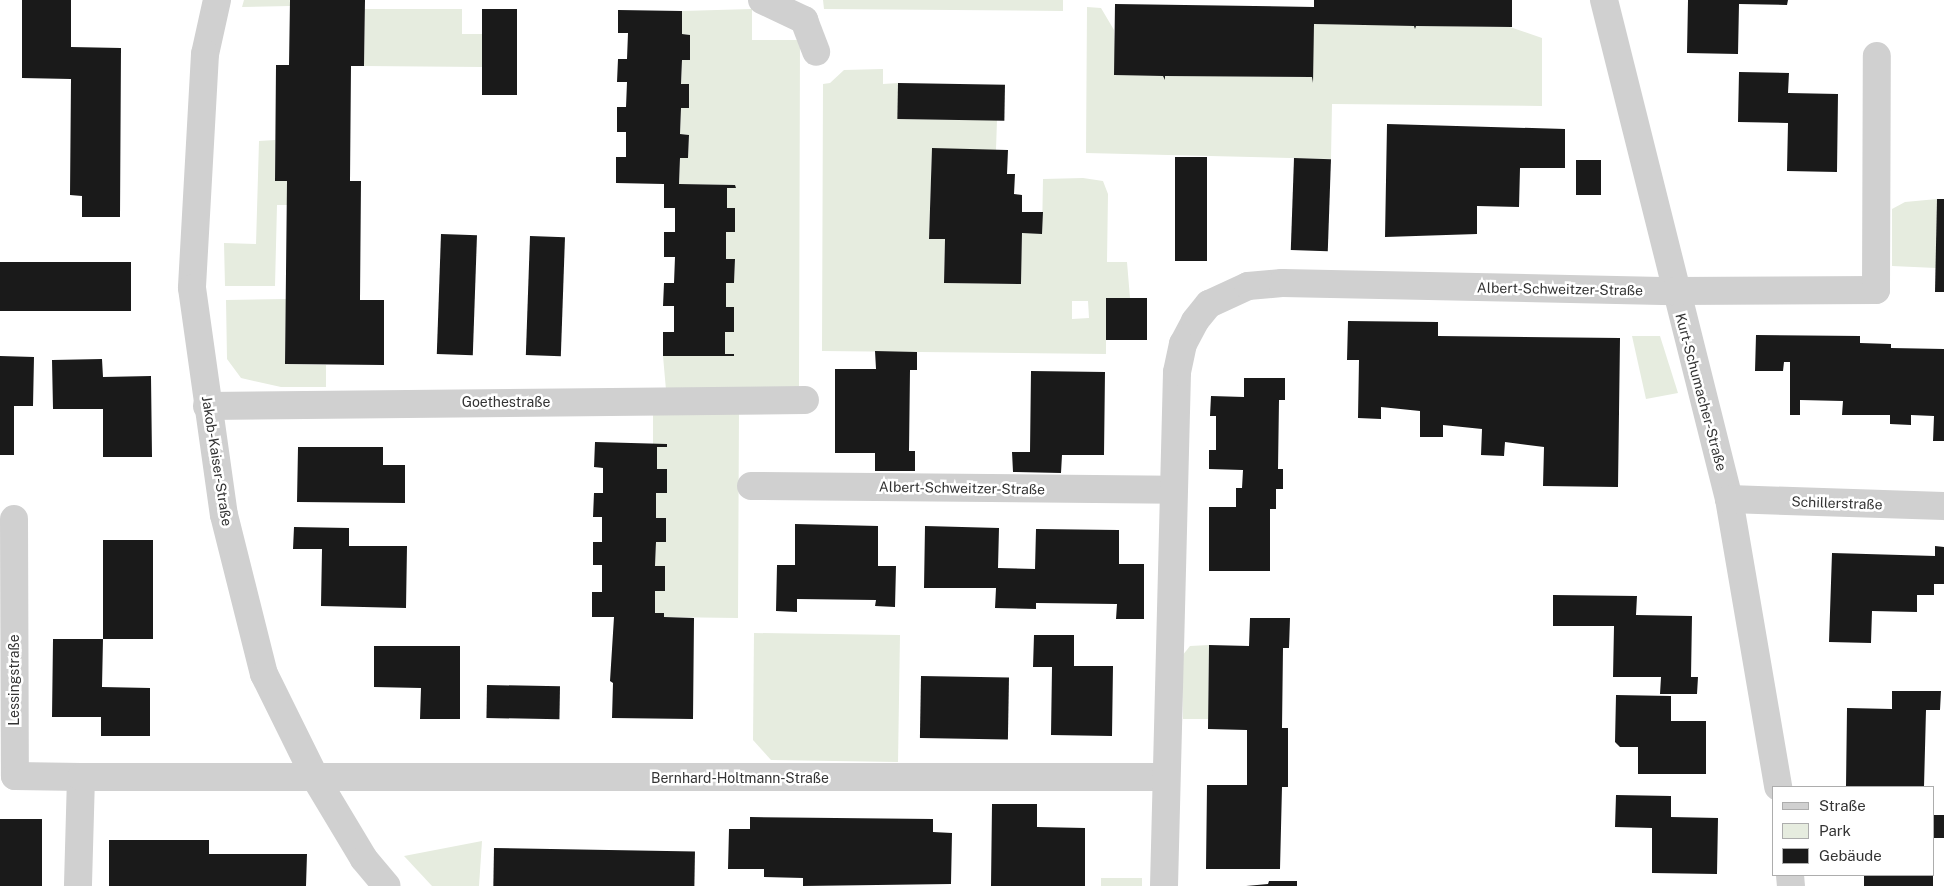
<!DOCTYPE html>
<html>
<head>
<meta charset="utf-8">
<style>
	body { margin:0 }
	#map { position:relative; width:1944px; height:886px; overflow:hidden; background:#fff; font-family:"Public Sans",sans-serif }
	div>[style] { position:absolute }
	.green>* { inset:0; background:#e6ecdf; transform-origin:0 0 }
	.building>* { inset:0; background:#1a1a1a; transform-origin:0 0 }
	.minor>* { height:28px; margin:-14px; padding:0 14px; transform-origin:14px; border-radius:14px; background:#d0d0d0 }
	span { translate:-50% -50%; white-space:nowrap; text-align:center; line-height:1.15; -webkit-text-stroke:5px #fff; paint-order:stroke }
	.street-label { font-size:14px; color:#333 }
	.legend { position:absolute; left:1772px; top:786px; width:162px; height:90px; box-sizing:border-box; background:#fff; border:1px solid #adadad; margin:0; padding:6px 9px; list-style:none; font-size:15px; color:#333 }
	.legend li { display:flex; align-items:center; gap:10px; height:25px }
	.legend b { width:25px; border:1px solid #adadad }
</style>
</head>
<body>
<div id="map">
	<div class="green">
		<div style="clip-path:polygon(244px 0,290px 0,290px 6px,242px 7px)"></div>
		<div style="clip-path:polygon(823px 0,1063px 0,1063px 11px,824px 9px)"></div>
		<div style="clip-path:polygon(1087px 7px,1101px 8px,1114px 30px,1116px 75px,1311px 77px,1314px 24px,1510px 27px,1542px 38px,1542px 106px,1332px 104px,1331px 159px,1086px 153px)"></div>
		<div style="clip-path:polygon(365px 9px,462px 9px,462px 34px,482px 34px,482px 67px,364px 66px)"></div>
		<div style="clip-path:polygon(752px 9px,752px 40px,800px 40px,799px 391px,666px 390px,663px 356px,725px 354px,725px 332px,734px 331px,734px 308px,726px 307px,726px 283px,734px 283px,735px 260px,726px 259px,726px 232px,735px 232px,735px 209px,727px 208px,727px 188px,735px 185px,679px 184px,680px 158px,688px 158px,689px 135px,680px 134px,681px 108px,689px 108px,689px 85px,681px 84px,682px 60px,690px 59px,690px 35px,682px 34px,682px 11px)"></div>
		<div style="clip-path:polygon(evenodd,883px 69px,883px 84px,898px 83px,898px 119px,997px 120px,996px 150px,932px 150px,929px 238px,945px 239px,944px 283px,1020px 284px,1022px 233px,1042px 233px,1043px 179px,1083px 178px,1103px 181px,1108px 194px,1107px 262px,1127px 262px,1130px 298px,1106px 298px,1106px 354px,822px 351px,823px 84px,830px 83px,844px 70px,883px 69px,1072px 301px,1088px 301px,1089px 318px,1072px 319px,1072px 301px)"></div>
		<div style="clip-path:polygon(275px 140px,275px 181px,287px 181px,287px 205px,277px 205px,275px 286px,225px 286px,224px 243px,256px 244px,259px 141px)"></div>
		<div style="clip-path:polygon(1937px 199px,1936px 268px,1892px 266px,1892px 209px,1905px 202px)"></div>
		<div style="clip-path:polygon(286px 299px,285px 364px,326px 365px,326px 387px,281px 387px,241px 378px,227px 359px,226px 300px)"></div>
		<div style="clip-path:polygon(1632px 336px,1660px 336px,1678px 393px,1646px 399px)"></div>
		<div style="clip-path:polygon(739px 409px,738px 618px,664px 617px,664px 613px,655px 613px,655px 591px,665px 591px,665px 567px,655px 566px,656px 542px,666px 542px,666px 519px,656px 518px,656px 493px,667px 493px,667px 470px,657px 469px,657px 447px,667px 446px,653px 444px,653px 411px)"></div>
		<div style="clip-path:polygon(754px 633px,900px 635px,898px 762px,771px 760px,753px 740px)"></div>
		<div style="clip-path:polygon(1209px 645px,1208px 719px,1183px 719px,1182px 656px,1190px 646px)"></div>
		<div style="clip-path:polygon(482px 841px,479px 886px,432px 886px,404px 856px)"></div>
		<div style="left:1101px;top:878px;width:41px;height:8px"></div>
	</div>
	<div class="building">
		<div style="clip-path:polygon(22px 0,71px 0,71px 47px,121px 48px,120px 217px,82px 217px,82px 196px,70px 195px,71px 79px,22px 78px)"></div>
		<div style="clip-path:polygon(290px 0,365px 0,364px 66px,351px 66px,350px 181px,361px 181px,360px 300px,384px 300px,384px 365px,285px 364px,287px 181px,275px 181px,276px 65px,289px 65px)"></div>
		<div style="clip-path:polygon(1314px 0,1512px 0,1512px 27px,1416px 26px,1415px 29px,1414px 26px,1314px 24px,1313px 83px,1312px 77px,1165px 76px,1165px 80px,1163px 76px,1114px 75px,1115px 4px,1314px 7px)"></div>
		<div style="clip-path:polygon(1688px 0,1788px 0,1787px 5px,1739px 4px,1738px 54px,1687px 53px)"></div>
		<div style="left:482px;top:9px;width:35px;height:86px"></div>
		<div style="clip-path:polygon(618px 10px,682px 11px,682px 34px,690px 35px,690px 60px,682px 60px,681px 84px,689px 84px,689px 108px,681px 108px,680px 134px,689px 135px,688px 158px,680px 158px,679px 184px,735px 185px,736px 188px,727px 188px,727px 208px,735px 208px,735px 232px,726px 232px,726px 259px,735px 259px,734px 283px,726px 283px,726px 307px,734px 307px,734px 332px,725px 332px,725px 354px,734px 354px,734px 356px,663px 356px,663px 332px,674px 332px,674px 306px,663px 306px,664px 283px,674px 283px,675px 257px,664px 257px,664px 232px,675px 232px,675px 208px,664px 208px,664px 184px,616px 183px,616px 157px,626px 157px,626px 132px,617px 132px,617px 107px,626px 107px,627px 82px,617px 82px,618px 59px,627px 59px,628px 33px,618px 33px)"></div>
		<div style="clip-path:polygon(1739px 72px,1789px 73px,1788px 93px,1838px 94px,1837px 172px,1787px 171px,1788px 123px,1738px 122px)"></div>
		<div style="left:898px;top:83px;width:107px;height:36px;rotate:1deg"></div>
		<div style="clip-path:polygon(1387px 124px,1565px 129px,1565px 168px,1520px 168px,1519px 207px,1477px 206px,1477px 234px,1385px 237px)"></div>
		<div style="clip-path:polygon(932px 148px,1008px 150px,1007px 174px,1015px 174px,1014px 194px,1022px 195px,1022px 212px,1043px 212px,1042px 234px,1022px 233px,1021px 284px,944px 283px,945px 239px,929px 239px)"></div>
		<div style="left:1175px;top:157px;width:32px;height:104px"></div>
		<div style="left:1294px;top:158px;width:37px;height:92px;rotate:2deg"></div>
		<div style="left:1601px;top:160px;width:35px;height:25px;rotate:90deg"></div>
		<div style="clip-path:polygon(1937px 199px,1944px 199px,1944px 292px,1935px 292px)"></div>
		<div style="left:441px;top:234px;width:36px;height:120px;rotate:2deg"></div>
		<div style="left:530px;top:236px;width:35px;height:119px;rotate:2deg"></div>
		<div style="left:0;top:262px;width:131px;height:49px"></div>
		<div style="left:1106px;top:298px;width:41px;height:42px"></div>
		<div style="clip-path:polygon(1348px 321px,1438px 322px,1438px 336px,1620px 338px,1618px 487px,1543px 486px,1544px 447px,1505px 442px,1504px 456px,1481px 455px,1482px 429px,1443px 425px,1443px 437px,1420px 437px,1420px 411px,1381px 407px,1381px 419px,1358px 418px,1359px 360px,1347px 360px)"></div>
		<div style="clip-path:polygon(1756px 335px,1860px 336px,1860px 343px,1891px 344px,1891px 348px,1944px 349px,1944px 441px,1933px 441px,1934px 416px,1911px 415px,1911px 425px,1890px 424px,1890px 415px,1842px 415px,1843px 401px,1800px 400px,1800px 415px,1790px 415px,1790px 362px,1784px 362px,1783px 371px,1755px 371px)"></div>
		<div style="clip-path:polygon(875px 351px,917px 352px,917px 370px,910px 370px,909px 451px,915px 451px,915px 471px,875px 471px,875px 453px,835px 453px,835px 369px,876px 369px)"></div>
		<div style="clip-path:polygon(0 356px,34px 357px,33px 406px,14px 406px,14px 455px,0 455px)"></div>
		<div style="clip-path:polygon(102px 359px,103px 377px,151px 376px,152px 457px,103px 457px,103px 409px,53px 409px,52px 360px)"></div>
		<div style="clip-path:polygon(1031px 371px,1105px 372px,1104px 455px,1062px 455px,1061px 473px,1013px 472px,1012px 452px,1030px 452px)"></div>
		<div style="clip-path:polygon(1244px 378px,1285px 378px,1285px 400px,1279px 400px,1278px 469px,1283px 469px,1283px 489px,1276px 489px,1276px 509px,1270px 509px,1270px 571px,1209px 571px,1209px 507px,1236px 507px,1236px 488px,1242px 488px,1243px 470px,1209px 469px,1209px 450px,1216px 450px,1216px 416px,1210px 416px,1211px 396px,1244px 397px)"></div>
		<div style="clip-path:polygon(595px 442px,667px 444px,667px 447px,657px 447px,657px 469px,667px 469px,667px 493px,656px 493px,656px 518px,666px 518px,666px 542px,656px 542px,655px 566px,665px 566px,665px 591px,655px 591px,655px 613px,664px 613px,664px 617px,694px 618px,693px 719px,612px 718px,613px 683px,610px 681px,614px 617px,592px 617px,592px 592px,602px 592px,602px 565px,593px 565px,593px 542px,602px 542px,602px 517px,593px 517px,594px 493px,603px 493px,603px 468px,594px 467px)"></div>
		<div style="clip-path:polygon(298px 447px,383px 447px,383px 465px,405px 465px,405px 503px,297px 502px)"></div>
		<div style="clip-path:polygon(795px 524px,878px 526px,878px 566px,896px 566px,895px 607px,875px 606px,876px 600px,797px 599px,797px 612px,776px 611px,777px 565px,795px 565px)"></div>
		<div style="clip-path:polygon(925px 526px,999px 528px,998px 568px,1035px 569px,1036px 529px,1119px 530px,1119px 564px,1144px 564px,1144px 619px,1116px 619px,1117px 604px,1036px 603px,1036px 609px,995px 608px,996px 588px,924px 588px)"></div>
		<div style="clip-path:polygon(294px 527px,349px 528px,349px 546px,407px 546px,406px 608px,321px 606px,322px 549px,293px 549px)"></div>
		<div style="left:103px;top:540px;width:50px;height:99px"></div>
		<div style="clip-path:polygon(1935px 546px,1944px 547px,1944px 584px,1934px 584px,1934px 595px,1917px 595px,1917px 612px,1872px 611px,1871px 643px,1829px 642px,1832px 553px,1935px 556px)"></div>
		<div style="clip-path:polygon(1553px 595px,1637px 596px,1636px 615px,1692px 616px,1691px 677px,1698px 677px,1697px 694px,1660px 694px,1661px 677px,1613px 677px,1614px 626px,1553px 626px)"></div>
		<div style="clip-path:polygon(1250px 618px,1290px 618px,1289px 648px,1283px 648px,1282px 728px,1288px 728px,1288px 787px,1282px 787px,1280px 869px,1206px 869px,1207px 785px,1247px 785px,1247px 730px,1208px 729px,1209px 645px,1249px 646px)"></div>
		<div style="clip-path:polygon(1034px 635px,1074px 635px,1074px 666px,1113px 666px,1112px 736px,1051px 735px,1052px 667px,1033px 667px)"></div>
		<div style="clip-path:polygon(53px 639px,103px 639px,102px 687px,150px 688px,150px 736px,101px 736px,101px 717px,52px 717px)"></div>
		<div style="clip-path:polygon(374px 646px,460px 646px,460px 719px,420px 719px,421px 688px,374px 687px)"></div>
		<div style="left:921px;top:676px;width:88px;height:62px;rotate:1deg"></div>
		<div style="left:487px;top:685px;width:73px;height:33px;rotate:1deg"></div>
		<div style="clip-path:polygon(1892px 691px,1941px 691px,1940px 710px,1926px 710px,1924px 787px,1846px 787px,1847px 708px,1892px 709px)"></div>
		<div style="clip-path:polygon(1616px 695px,1671px 696px,1671px 721px,1706px 721px,1706px 774px,1638px 774px,1638px 747px,1620px 747px,1615px 742px)"></div>
		<div style="clip-path:polygon(1616px 795px,1671px 796px,1671px 817px,1718px 818px,1717px 874px,1652px 873px,1652px 828px,1615px 827px)"></div>
		<div style="clip-path:polygon(992px 804px,1037px 804px,1037px 827px,1085px 828px,1085px 886px,991px 886px)"></div>
		<div style="left:1933px;top:815px;width:11px;height:23px"></div>
		<div style="clip-path:polygon(750px 817px,933px 819px,933px 832px,952px 833px,951px 884px,803px 886px,803px 878px,764px 877px,764px 869px,728px 869px,729px 829px,750px 829px)"></div>
		<div style="left:0;top:819px;width:42px;height:67px"></div>
		<div style="clip-path:polygon(109px 840px,209px 840px,209px 854px,307px 854px,306px 886px,109px 886px)"></div>
		<div style="left:494px;top:848px;width:201px;height:38px;rotate:1deg"></div>
		<div style="left:1864px;top:875px;width:69px;height:11px"></div>
		<div style="clip-path:polygon(1269px 881px,1297px 881px,1297px 886px,1246px 886px,1268px 884px)"></div>
	</div>
	<div class="minor">
		<div style="left:217px;top:0;width:55px;rotate:102.5deg"></div>
		<div style="left:205px;top:54px;width:234px;rotate:93.2deg"></div>
		<div style="left:192px;top:288px;width:229px;rotate:82deg"></div>
		<div style="left:224px;top:515px;width:164px;rotate:75.9deg"></div>
		<div style="left:264px;top:674px;width:117px;rotate:63.7deg"></div>
		<div style="left:316px;top:779px;width:93px;rotate:59deg"></div>
		<div style="left:364px;top:859px;width:35px;rotate:50deg"></div>
		<div style="left:762px;top:0;width:47px;rotate:25.5deg"></div>
		<div style="left:804px;top:20px;width:34px;rotate:69deg"></div>
		<div style="left:1604px;top:0;width:514px;rotate:75.94deg"></div>
		<div style="left:1729px;top:499px;width:292px;rotate:80.3deg"></div>
		<div style="left:207px;top:406px;width:598px;rotate:-0.57deg"></div>
		<div style="left:751px;top:486px;width:422px;rotate:0.5deg"></div>
		<div style="left:1729px;top:499px;width:215px;rotate:1.9deg"></div>
		<div style="left:14px;top:519px;width:257px;rotate:89.8deg"></div>
		<div style="left:15px;top:776px;width:66px;rotate:0.9deg"></div>
		<div style="left:81px;top:777px;width:109px;rotate:91.6deg"></div>
		<div style="left:81px;top:777px;width:1084px"></div>
		<div style="left:1790px;top:875px;width:11px;rotate:85deg"></div>
		<div style="left:1164px;top:886px;width:514px;rotate:-88.55deg"></div>
		<div style="left:1177px;top:372px;width:29px;rotate:-78deg"></div>
		<div style="left:1183px;top:344px;width:26px;rotate:-62deg"></div>
		<div style="left:1195px;top:321px;width:22px;rotate:-51deg"></div>
		<div style="left:1209px;top:304px;width:43px;rotate:-24.8deg"></div>
		<div style="left:1248px;top:286px;width:34px;rotate:-5deg"></div>
		<div style="left:1282px;top:283px;width:392px;rotate:1.2deg"></div>
		<div style="left:1674px;top:291px;width:202px;rotate:-0.3deg"></div>
		<div style="left:1876px;top:290px;width:234px;rotate:-89.8deg"></div>
	</div>
	<div class="street-label">
		<span style="left:1560px;top:289px;rotate:1deg">Albert-Schweitzer-Straße</span>
		<span style="left:1701px;top:392px;rotate:75deg">Kurt-Schumacher-Straße</span>
		<span style="left:506px;top:402px">Goethestraße</span>
		<span style="left:217px;top:461px;rotate:81deg">Jakob-Kaiser-Straße</span>
		<span style="left:962px;top:488px;rotate:1deg">Albert-Schweitzer-Straße</span>
		<span style="left:1837px;top:503px;rotate:2deg">Schillerstraße</span>
		<span style="left:14px;top:680px;rotate:-90deg">Lessingstraße</span>
		<span style="left:740px;top:778px">Bernhard-Holtmann-Straße</span>
	</div>
	<ul class="legend">
	<li><b style="height:6px;background:#d0d0d0"></b>Straße</li>
	<li><b style="height:14px;background:#e6ecdf"></b>Park</li>
	<li><b style="height:14px;background:#1a1a1a"></b>Gebäude</li>
	</ul>
</div>
</body>
</html>
